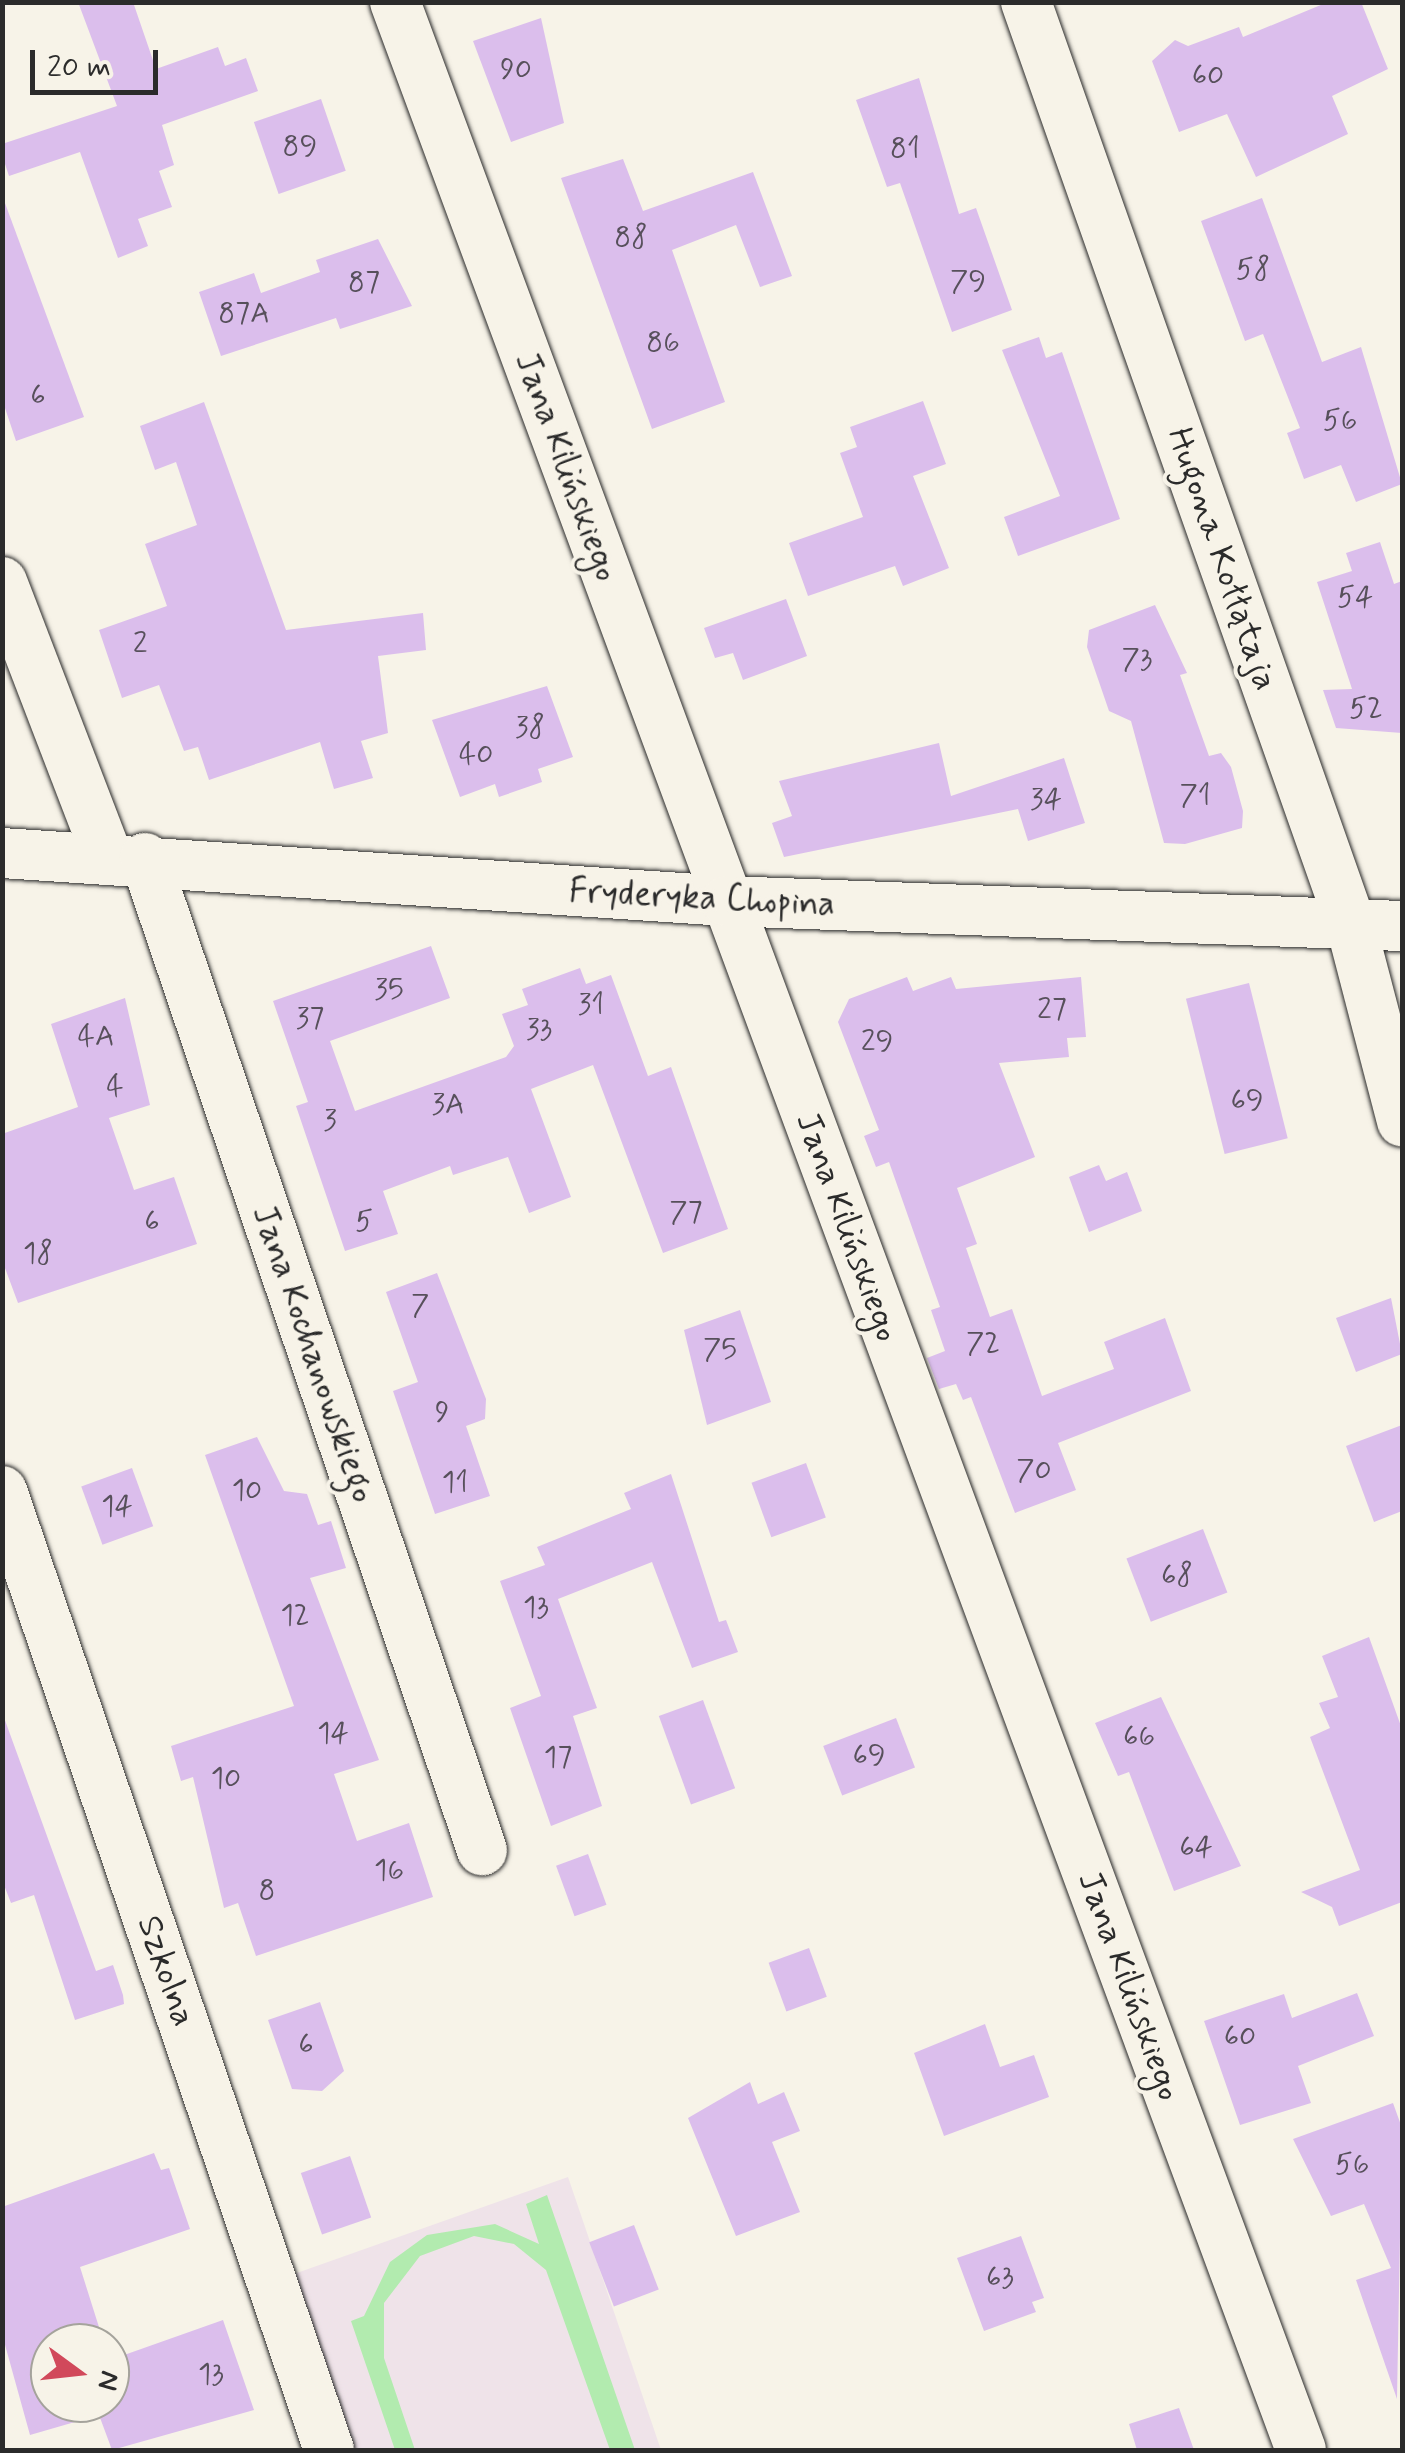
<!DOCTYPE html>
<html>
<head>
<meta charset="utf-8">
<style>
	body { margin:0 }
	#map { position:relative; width:1405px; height:2453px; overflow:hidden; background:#f7f3e8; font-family:Mynerve,sans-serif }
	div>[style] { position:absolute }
	.built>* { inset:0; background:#efe3e9 }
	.green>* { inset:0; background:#b2ebaf }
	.building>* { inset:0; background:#dbbeec; transform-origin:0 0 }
	.roads { filter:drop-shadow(0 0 2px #2b2b2b) drop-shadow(0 0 2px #2b2b2b) }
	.minor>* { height:50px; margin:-25px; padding:0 25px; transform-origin:25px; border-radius:25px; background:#f7f3e8 }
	span { translate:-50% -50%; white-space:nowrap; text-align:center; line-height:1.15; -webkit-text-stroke:8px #f7f3e8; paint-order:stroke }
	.number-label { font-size:30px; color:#57505b }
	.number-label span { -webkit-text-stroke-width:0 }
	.street-label { font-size:35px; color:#2b2b2b }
	.frame { position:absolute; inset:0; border:5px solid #2b2b2b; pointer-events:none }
	.north { position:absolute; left:30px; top:2323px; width:100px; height:100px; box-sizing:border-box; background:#f7f3e8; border:2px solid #a5a39c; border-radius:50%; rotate:105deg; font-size:28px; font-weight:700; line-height:40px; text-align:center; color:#2b2b2b }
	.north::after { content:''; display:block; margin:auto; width:35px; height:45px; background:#d1495b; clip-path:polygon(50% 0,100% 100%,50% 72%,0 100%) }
	.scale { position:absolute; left:30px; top:50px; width:128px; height:45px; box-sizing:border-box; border:5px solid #2b2b2b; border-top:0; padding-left:12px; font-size:30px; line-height:35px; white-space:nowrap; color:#2b2b2b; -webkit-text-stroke:8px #f7f3e8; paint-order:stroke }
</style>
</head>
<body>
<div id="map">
	<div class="built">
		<div style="clip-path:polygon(568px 2177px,661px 2450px,355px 2450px,294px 2274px)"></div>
	</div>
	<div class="green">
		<div style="clip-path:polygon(547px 2195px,635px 2450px,610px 2450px,546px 2270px,514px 2244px,474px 2236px,420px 2256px,384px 2303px,384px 2358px,415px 2450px,395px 2450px,351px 2321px,364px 2316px,390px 2262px,427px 2235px,495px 2224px,539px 2244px,526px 2204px)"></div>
	</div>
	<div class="building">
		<div style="clip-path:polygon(78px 2px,133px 2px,156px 69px,218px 47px,225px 66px,246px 58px,258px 91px,162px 125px,174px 165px,159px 171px,172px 207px,138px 219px,148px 246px,118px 258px,80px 152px,9px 176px,2px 155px,2px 144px,117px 106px)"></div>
		<div style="clip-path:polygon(1328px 2px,1361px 2px,1388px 69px,1332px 96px,1348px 134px,1256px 177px,1227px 114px,1179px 132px,1152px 61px,1175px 40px,1188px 46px,1239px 27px,1243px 37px)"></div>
		<div style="clip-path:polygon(541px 18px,564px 123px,511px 142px,473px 41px)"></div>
		<div style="clip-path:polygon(919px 78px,959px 214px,976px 208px,1012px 310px,952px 332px,900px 183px,887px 187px,856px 100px)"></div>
		<div style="left:321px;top:99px;width:76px;height:71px;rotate:71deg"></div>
		<div style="clip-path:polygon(623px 159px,643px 211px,753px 172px,792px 276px,760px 287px,736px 225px,672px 250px,725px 402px,652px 429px,561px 178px)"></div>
		<div style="clip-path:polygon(2px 195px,84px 417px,16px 441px,2px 399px)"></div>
		<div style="clip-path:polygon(1262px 198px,1322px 362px,1361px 347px,1402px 484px,1356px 502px,1341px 465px,1304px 479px,1287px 433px,1300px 428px,1263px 334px,1245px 341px,1201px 221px)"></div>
		<div style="clip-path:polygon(378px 239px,412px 306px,340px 329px,336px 318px,221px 356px,199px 292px,254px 273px,261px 293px,320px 272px,316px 260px)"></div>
		<div style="clip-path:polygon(1039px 337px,1046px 358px,1062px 352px,1120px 519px,1018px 556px,1004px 517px,1060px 496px,1002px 350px)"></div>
		<div style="clip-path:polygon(923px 401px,946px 464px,913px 476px,949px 568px,903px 586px,895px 566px,808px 596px,789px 543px,863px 517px,840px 453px,857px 447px,850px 427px)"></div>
		<div style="clip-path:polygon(204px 402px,286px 630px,423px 613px,426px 650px,378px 656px,388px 733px,361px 741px,373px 778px,334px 789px,320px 742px,209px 780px,198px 747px,184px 751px,159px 685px,122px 698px,99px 630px,167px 606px,145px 544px,197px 525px,176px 462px,155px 470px,140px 426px)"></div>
		<div style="clip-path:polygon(1380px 542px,1394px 584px,1402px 581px,1402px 733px,1336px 728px,1323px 690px,1352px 689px,1317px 582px,1352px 571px,1346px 553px)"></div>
		<div style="clip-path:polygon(786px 599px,807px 656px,743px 680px,733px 653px,715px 658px,704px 628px)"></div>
		<div style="clip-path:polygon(1155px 605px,1187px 673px,1180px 675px,1209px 756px,1221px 753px,1231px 767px,1243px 811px,1242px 828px,1185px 844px,1164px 843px,1131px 721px,1109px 711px,1087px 647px,1089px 630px)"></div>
		<div style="clip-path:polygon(547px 686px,573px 757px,538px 769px,542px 782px,499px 797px,495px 784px,460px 797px,432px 720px)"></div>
		<div style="clip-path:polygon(939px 743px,951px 796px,1064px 758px,1085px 823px,1028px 841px,1018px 809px,784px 857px,772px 823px,792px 816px,779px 781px)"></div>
		<div style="clip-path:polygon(431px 946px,450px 998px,330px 1041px,355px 1111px,506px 1057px,514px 1046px,502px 1014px,528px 1005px,522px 989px,580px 968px,586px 984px,611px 975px,648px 1076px,671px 1067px,728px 1229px,663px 1253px,593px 1065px,531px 1089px,571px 1197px,529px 1213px,508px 1157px,453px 1175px,450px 1166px,383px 1191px,398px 1234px,345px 1251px,296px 1106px,308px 1102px,273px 1001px)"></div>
		<div style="clip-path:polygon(907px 977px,913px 991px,951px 977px,956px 989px,1081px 977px,1086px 1037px,1067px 1038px,1069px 1057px,999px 1063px,1035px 1157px,957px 1188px,977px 1244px,966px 1248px,990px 1317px,1012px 1309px,1042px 1396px,1114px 1369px,1104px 1342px,1165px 1318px,1191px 1391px,1058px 1443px,1076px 1490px,1015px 1513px,971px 1397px,963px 1400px,956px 1384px,939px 1389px,927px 1358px,945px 1351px,931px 1310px,940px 1307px,889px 1162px,876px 1167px,864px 1136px,879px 1130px,838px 1022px,849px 999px)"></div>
		<div style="left:1249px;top:983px;width:160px;height:65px;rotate:76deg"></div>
		<div style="clip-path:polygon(125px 998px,150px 1105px,109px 1118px,134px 1190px,174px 1177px,197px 1244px,18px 1303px,2px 1260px,2px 1134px,78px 1107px,51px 1024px)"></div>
		<div style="clip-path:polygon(1099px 1165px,1106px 1181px,1127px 1172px,1142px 1211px,1089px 1232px,1069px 1177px)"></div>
		<div style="clip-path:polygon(437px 1273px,486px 1399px,485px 1419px,466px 1426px,490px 1496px,435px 1514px,393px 1391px,418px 1382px,386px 1292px)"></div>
		<div style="clip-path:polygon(1391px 1298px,1402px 1354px,1356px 1372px,1336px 1318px)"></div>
		<div style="clip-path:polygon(740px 1310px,771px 1402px,707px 1425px,684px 1330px)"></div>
		<div style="clip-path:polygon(1402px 1425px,1402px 1511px,1374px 1522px,1346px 1446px)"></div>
		<div style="clip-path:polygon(257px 1437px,284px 1491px,307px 1494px,318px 1525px,331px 1521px,346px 1568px,310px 1578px,379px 1760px,334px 1774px,357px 1841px,409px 1823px,433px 1897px,256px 1956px,238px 1903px,224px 1908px,193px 1777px,181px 1781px,171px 1746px,294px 1706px,205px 1455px)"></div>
		<div style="left:806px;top:1463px;width:58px;height:58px;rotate:70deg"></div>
		<div style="left:132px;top:1468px;width:62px;height:54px;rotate:70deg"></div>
		<div style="clip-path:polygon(671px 1474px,719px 1622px,726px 1620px,738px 1652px,692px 1668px,652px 1562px,558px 1599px,597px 1708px,573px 1716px,602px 1806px,551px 1826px,510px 1708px,541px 1696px,500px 1581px,545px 1565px,537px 1547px,631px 1509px,624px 1493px)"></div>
		<div style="left:1203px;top:1529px;width:68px;height:82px;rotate:69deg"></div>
		<div style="clip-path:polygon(1369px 1637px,1402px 1729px,1402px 1902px,1339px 1926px,1332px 1907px,1301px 1892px,1360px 1870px,1310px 1737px,1330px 1728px,1319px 1703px,1338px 1697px,1322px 1656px)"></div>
		<div style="clip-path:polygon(1161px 1697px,1241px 1866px,1174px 1891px,1129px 1772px,1118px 1776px,1095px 1723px)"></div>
		<div style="left:703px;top:1700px;width:94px;height:47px;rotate:70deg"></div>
		<div style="clip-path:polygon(2px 1712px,96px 1971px,113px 1965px,123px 1995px,124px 2004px,75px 2020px,34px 1895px,11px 1903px,2px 1880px)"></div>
		<div style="left:896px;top:1718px;width:53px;height:78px;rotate:69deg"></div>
		<div style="left:588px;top:1854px;width:54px;height:34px;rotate:70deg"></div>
		<div style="left:809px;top:1948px;width:52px;height:43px;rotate:70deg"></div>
		<div style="clip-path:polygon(1357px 1993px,1374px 2036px,1298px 2066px,1311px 2103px,1240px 2125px,1204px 2021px,1284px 1994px,1292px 2018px)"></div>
		<div style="clip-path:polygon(320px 2002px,344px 2071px,322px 2091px,292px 2089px,268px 2020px)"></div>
		<div style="clip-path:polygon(985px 2024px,1000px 2067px,1034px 2055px,1049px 2097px,944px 2136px,914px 2053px)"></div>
		<div style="clip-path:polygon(750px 2082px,758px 2104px,784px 2092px,800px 2131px,772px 2142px,800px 2212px,736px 2236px,688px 2118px)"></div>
		<div style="clip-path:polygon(1393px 2103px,1402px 2128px,1397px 2399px,1356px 2280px,1391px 2268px,1364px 2204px,1331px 2216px,1293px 2139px)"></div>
		<div style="clip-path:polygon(154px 2153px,161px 2170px,169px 2168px,190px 2229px,80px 2267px,104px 2343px,50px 2343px,50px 2403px,110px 2403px,110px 2360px,223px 2320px,254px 2410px,112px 2450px,99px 2415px,30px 2435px,2px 2334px,2px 2207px)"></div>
		<div style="left:350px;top:2156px;width:65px;height:52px;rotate:71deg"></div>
		<div style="left:634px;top:2225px;width:69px;height:48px;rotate:69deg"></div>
		<div style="clip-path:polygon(1021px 2236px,1044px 2298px,1032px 2302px,1036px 2312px,984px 2331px,957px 2258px)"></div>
		<div style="clip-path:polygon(1179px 2408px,1194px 2450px,1137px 2450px,1129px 2424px)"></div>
	</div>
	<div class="roads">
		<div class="minor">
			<div style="left:395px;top:2px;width:2610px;rotate:69.69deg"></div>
			<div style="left:1026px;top:2px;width:979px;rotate:70.6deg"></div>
			<div style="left:1351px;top:925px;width:203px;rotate:75.4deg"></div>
			<div style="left:2px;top:582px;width:296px;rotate:69deg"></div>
			<div style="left:2px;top:853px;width:726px;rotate:3.79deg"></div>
			<div style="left:726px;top:901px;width:676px;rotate:2.12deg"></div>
			<div style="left:145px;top:858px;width:1048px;rotate:71.24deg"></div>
			<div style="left:2px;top:1491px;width:1013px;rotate:71.17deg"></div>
		</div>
	</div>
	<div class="number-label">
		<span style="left:516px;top:70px">90</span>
		<span style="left:1208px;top:76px">60</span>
		<span style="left:300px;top:147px">89</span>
		<span style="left:905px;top:149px">81</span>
		<span style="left:631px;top:238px">88</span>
		<span style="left:1253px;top:270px">58</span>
		<span style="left:968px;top:282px">79</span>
		<span style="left:364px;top:283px">87</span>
		<span style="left:244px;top:314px">87A</span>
		<span style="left:663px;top:343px">86</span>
		<span style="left:38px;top:396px">6</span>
		<span style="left:1340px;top:421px">56</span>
		<span style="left:1355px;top:598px">54</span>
		<span style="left:140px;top:644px">2</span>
		<span style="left:1137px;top:660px">73</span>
		<span style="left:1366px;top:709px">52</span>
		<span style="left:530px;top:728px">38</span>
		<span style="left:476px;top:755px">40</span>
		<span style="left:1195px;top:796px">71</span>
		<span style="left:1046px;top:800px">34</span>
		<span style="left:389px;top:990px">35</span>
		<span style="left:591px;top:1005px">31</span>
		<span style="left:1052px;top:1010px">27</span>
		<span style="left:310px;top:1019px">37</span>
		<span style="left:539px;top:1030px">33</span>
		<span style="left:96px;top:1037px">4A</span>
		<span style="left:877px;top:1042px">29</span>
		<span style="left:115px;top:1087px">4</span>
		<span style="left:1247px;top:1101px">69</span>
		<span style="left:448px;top:1105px">3A</span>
		<span style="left:330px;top:1121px">3</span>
		<span style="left:686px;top:1213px">77</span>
		<span style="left:152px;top:1222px">6</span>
		<span style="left:364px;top:1222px">5</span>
		<span style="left:38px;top:1254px">18</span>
		<span style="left:420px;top:1306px">7</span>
		<span style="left:983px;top:1344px">72</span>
		<span style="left:720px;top:1350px">75</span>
		<span style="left:442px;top:1413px">9</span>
		<span style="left:1034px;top:1471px">70</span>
		<span style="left:455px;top:1483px">11</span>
		<span style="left:247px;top:1491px">10</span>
		<span style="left:117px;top:1507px">14</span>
		<span style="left:1177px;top:1576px">68</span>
		<span style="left:536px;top:1608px">13</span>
		<span style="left:295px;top:1616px">12</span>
		<span style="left:333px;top:1734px">14</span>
		<span style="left:1139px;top:1737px">66</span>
		<span style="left:869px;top:1756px">69</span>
		<span style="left:558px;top:1758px">17</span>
		<span style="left:226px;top:1779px">10</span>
		<span style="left:1196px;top:1848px">64</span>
		<span style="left:389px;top:1871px">16</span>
		<span style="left:267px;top:1891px">8</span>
		<span style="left:1240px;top:2037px">60</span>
		<span style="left:306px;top:2045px">6</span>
		<span style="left:1352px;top:2165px">56</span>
		<span style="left:1000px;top:2278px">63</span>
		<span style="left:211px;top:2375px">13</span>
	</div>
	<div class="street-label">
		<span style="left:566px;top:467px;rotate:70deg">Jana Kilińskiego</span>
		<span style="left:1222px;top:559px;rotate:71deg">Hugona Kołłątaja</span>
		<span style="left:702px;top:898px;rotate:3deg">Fryderyka Chopina</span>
		<span style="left:847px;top:1227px;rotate:70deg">Jana Kilińskiego</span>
		<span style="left:313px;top:1354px;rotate:71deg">Jana Kochanowskiego</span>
		<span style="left:166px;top:1971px;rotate:71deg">Szkolna</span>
		<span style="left:1129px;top:1986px;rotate:70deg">Jana Kilińskiego</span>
	</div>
	<div class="frame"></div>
	<div class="north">N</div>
	<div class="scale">20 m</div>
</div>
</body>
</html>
